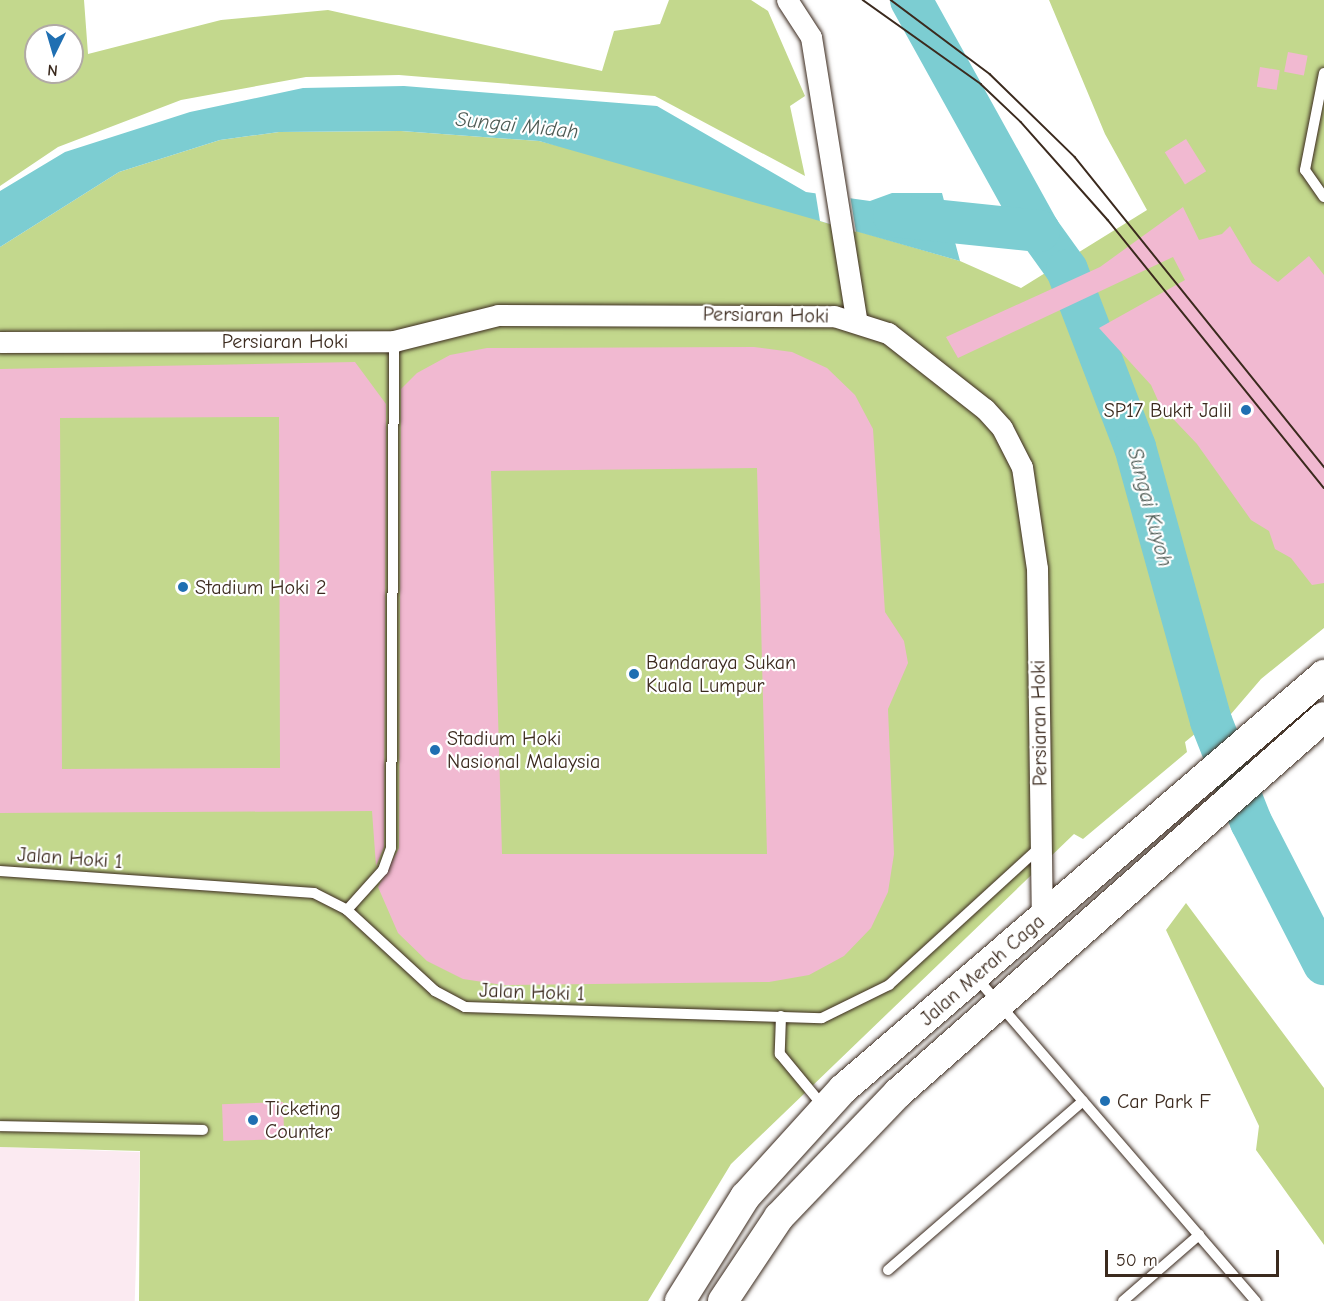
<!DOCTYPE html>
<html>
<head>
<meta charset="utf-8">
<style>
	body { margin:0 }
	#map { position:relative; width:1324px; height:1301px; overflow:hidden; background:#fff; font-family:"Comic Neue",sans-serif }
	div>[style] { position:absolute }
	.built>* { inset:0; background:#fbeaf1; transform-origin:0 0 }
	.green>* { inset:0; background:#c3d88d }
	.water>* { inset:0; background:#7ccdd2 }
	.pier>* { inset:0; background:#fff }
	.river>* { height:42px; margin:-21px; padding:0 21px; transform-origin:21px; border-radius:21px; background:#7ccdd2 }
	.building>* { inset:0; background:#f1b9d1; transform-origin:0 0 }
	.roads { filter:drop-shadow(0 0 2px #3b2a1e) drop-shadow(0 0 2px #3b2a1e) }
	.lane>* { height:10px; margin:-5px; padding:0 5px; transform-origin:5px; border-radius:5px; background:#fff }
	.street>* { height:21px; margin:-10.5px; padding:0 10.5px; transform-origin:10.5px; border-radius:10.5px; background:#fff }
	.secondary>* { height:30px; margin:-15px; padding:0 15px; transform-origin:15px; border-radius:15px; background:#fff }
	.tram>* { height:1.5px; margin:-0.75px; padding:0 0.75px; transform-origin:0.75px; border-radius:0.75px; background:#3b2a1e }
	.dots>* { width:16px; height:16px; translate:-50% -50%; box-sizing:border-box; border:3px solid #fff; border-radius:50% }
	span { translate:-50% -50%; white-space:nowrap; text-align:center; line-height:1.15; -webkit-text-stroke:4.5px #fff; paint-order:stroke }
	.street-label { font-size:20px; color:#3b2a1e }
	.poi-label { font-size:20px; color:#3b2a1e }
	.right { translate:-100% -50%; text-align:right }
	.left { translate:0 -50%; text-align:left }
	.water-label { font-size:21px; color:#4e5b54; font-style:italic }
	.north { position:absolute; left:24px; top:24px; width:60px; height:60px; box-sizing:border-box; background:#fff; border:2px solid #b1aaa5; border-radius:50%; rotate:185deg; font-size:16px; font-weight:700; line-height:24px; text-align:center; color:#3b2a1e }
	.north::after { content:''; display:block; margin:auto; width:21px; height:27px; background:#1f6fb2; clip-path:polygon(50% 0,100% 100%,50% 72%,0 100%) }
	.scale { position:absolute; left:1105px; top:1250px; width:174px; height:27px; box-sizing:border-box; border:3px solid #3b2a1e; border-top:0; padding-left:8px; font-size:18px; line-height:21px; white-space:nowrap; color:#3b2a1e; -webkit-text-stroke:4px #fff; paint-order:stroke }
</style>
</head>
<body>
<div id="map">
	<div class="built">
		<div style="left:0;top:1147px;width:140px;height:154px;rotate:2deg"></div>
	</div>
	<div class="green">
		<div style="clip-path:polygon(evenodd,0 0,84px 0,88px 54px,221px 20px,328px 10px,602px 71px,614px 31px,660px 24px,669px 0,751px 0,768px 11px,805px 96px,790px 106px,805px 176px,655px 96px,399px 75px,306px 77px,181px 100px,58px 147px,0 186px,0 0,36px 36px,72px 36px,72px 72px,36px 72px,36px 36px)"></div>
		<div style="clip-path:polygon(1049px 0,1324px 0,1324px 628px,1261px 679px,1225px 721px,1223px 711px,1185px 742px,1187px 752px,1083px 839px,1074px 834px,731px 1164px,648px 1301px,139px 1301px,140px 1151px,0 1147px,0 247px,119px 172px,220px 140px,279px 132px,401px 131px,539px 141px,603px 157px,960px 261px,1021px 288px,1147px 210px,1105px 134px)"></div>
		<div style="clip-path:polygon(1186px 903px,1324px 1088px,1324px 1245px,1256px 1150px,1259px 1126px,1166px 930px)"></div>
	</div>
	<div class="water">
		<div style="clip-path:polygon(404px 86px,657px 106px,806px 192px,870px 201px,892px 193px,942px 193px,960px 261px,539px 141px,401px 131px,279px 132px,220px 140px,119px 172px,0 247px,0 191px,65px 152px,190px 112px,303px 88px)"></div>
	</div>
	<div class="pier">
		<div style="clip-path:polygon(815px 190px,850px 195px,856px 232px,820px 221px)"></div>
	</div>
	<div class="river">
		<div style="left:911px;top:0;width:264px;rotate:61deg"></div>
		<div style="left:1039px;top:231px;width:48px;rotate:54.3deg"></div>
		<div style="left:1067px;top:270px;width:190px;rotate:69deg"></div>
		<div style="left:1135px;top:447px;width:284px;rotate:74.5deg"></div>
		<div style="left:1211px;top:721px;width:109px;rotate:68.4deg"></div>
		<div style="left:1251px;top:822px;width:160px;rotate:62.8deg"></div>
		<div style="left:894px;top:216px;width:146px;rotate:5.9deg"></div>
	</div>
	<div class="building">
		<div style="left:1288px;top:52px;width:20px;height:20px;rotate:11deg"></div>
		<div style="left:1260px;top:67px;width:20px;height:20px;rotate:9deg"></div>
		<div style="left:1186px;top:139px;width:38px;height:25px;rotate:58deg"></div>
		<div style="clip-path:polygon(1183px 207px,1199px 240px,1222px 234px,1230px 226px,1252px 263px,1278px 282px,1309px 256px,1324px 275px,1324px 583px,1312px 585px,1291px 558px,1275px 549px,1269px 531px,1251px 520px,1197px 444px,1160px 405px,1151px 385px,1099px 328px,1185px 280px,1173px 257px,958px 358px,946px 337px,1100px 267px)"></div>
		<div style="clip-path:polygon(evenodd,754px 347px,792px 352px,827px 368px,855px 395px,873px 429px,885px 612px,904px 641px,908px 663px,888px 709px,894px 854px,888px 892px,871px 928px,844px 956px,809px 975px,769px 982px,503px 985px,463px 979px,427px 961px,398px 933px,378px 887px,399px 848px,401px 389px,417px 373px,450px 355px,487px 348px,754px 347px,757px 468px,767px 854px,502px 854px,491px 471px,757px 468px)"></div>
		<div style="clip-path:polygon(evenodd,355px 362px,386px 404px,384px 847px,376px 866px,372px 811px,0 813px,0 369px,355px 362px,279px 417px,280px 768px,62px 769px,60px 418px,279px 417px)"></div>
		<div style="left:283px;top:1102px;width:37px;height:61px;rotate:88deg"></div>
	</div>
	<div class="roads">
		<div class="lane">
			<div style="left:1324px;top:73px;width:99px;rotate:101.1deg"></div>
			<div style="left:1305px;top:170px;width:33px;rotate:55deg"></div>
			<div style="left:0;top:871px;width:315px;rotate:4deg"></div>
			<div style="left:314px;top:893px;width:37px;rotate:27deg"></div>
			<div style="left:347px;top:910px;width:120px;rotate:42.6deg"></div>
			<div style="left:435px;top:991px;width:34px;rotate:28deg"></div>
			<div style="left:465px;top:1007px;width:357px;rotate:1.8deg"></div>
			<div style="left:822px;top:1018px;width:75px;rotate:-26.2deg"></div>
			<div style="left:889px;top:985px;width:205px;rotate:-42.4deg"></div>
			<div style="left:347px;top:910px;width:54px;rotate:-48deg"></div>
			<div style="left:383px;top:870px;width:23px;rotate:-70deg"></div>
			<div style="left:391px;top:848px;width:507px;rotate:-89.66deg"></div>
			<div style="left:975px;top:976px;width:430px;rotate:49.2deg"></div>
			<div style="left:781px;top:1016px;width:38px;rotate:92deg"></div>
			<div style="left:780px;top:1054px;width:67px;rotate:50.4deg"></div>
			<div style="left:0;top:1126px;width:203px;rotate:1.1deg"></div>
			<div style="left:888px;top:1270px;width:258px;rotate:-40.9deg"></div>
			<div style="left:1123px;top:1301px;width:101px;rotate:-41deg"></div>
		</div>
		<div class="street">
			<div style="left:787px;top:0;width:44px;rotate:57deg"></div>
			<div style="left:811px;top:37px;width:286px;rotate:80.9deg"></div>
			<div style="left:0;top:342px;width:394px;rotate:-0.1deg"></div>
			<div style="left:394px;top:341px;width:107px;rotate:-14deg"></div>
			<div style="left:498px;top:315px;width:336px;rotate:0.2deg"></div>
			<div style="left:834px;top:316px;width:57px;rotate:17.5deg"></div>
			<div style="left:888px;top:333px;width:123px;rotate:38.1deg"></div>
			<div style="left:985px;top:409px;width:25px;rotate:48deg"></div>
			<div style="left:1002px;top:428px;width:44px;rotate:62.9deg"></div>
			<div style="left:1022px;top:467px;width:102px;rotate:81.6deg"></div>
			<div style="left:1037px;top:568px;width:350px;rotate:89.2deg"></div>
		</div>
		<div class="secondary">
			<div style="left:680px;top:1301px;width:123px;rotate:-58deg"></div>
			<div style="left:745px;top:1197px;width:146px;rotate:-47.8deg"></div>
			<div style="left:843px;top:1089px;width:635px;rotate:-40.72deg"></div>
			<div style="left:723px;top:1301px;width:101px;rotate:-56.3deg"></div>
			<div style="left:779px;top:1217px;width:172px;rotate:-46.2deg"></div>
			<div style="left:898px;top:1093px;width:568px;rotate:-41.43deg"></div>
		</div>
	</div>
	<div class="tram">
		<div style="left:863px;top:0;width:145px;rotate:35.4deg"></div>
		<div style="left:981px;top:84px;width:55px;rotate:43.5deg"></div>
		<div style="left:1021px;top:122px;width:131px;rotate:48.4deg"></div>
		<div style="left:1108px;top:220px;width:344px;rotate:51.1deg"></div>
		<div style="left:891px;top:0;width:124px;rotate:36.8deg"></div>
		<div style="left:990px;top:74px;width:119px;rotate:44.3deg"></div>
		<div style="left:1075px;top:157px;width:398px;rotate:51.2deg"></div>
	</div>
	<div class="dots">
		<div style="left:1246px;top:410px;background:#1f6fb2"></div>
		<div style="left:183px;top:587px;background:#1f6fb2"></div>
		<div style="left:634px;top:674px;background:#1f6fb2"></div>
		<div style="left:435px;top:750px;background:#1f6fb2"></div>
		<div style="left:1105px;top:1101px;background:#1f6fb2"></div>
		<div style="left:253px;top:1120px;background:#1f6fb2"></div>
	</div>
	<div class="street-label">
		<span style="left:766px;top:315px;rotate:1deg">Persiaran Hoki</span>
		<span style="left:285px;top:341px">Persiaran Hoki</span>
		<span style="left:1039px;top:723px;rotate:-91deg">Persiaran Hoki</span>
		<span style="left:70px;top:858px;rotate:4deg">Jalan Hoki 1</span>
		<span style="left:982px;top:970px;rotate:-41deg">Jalan Merah Caga</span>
		<span style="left:532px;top:992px;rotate:2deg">Jalan Hoki 1</span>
	</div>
	<div class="poi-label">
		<span class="right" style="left:1232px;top:410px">SP17 Bukit Jalil</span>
		<span class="left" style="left:195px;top:587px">Stadium Hoki 2</span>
		<span class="left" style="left:646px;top:674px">Bandaraya Sukan<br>Kuala Lumpur</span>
		<span class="left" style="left:447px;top:750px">Stadium Hoki<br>Nasional Malaysia</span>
		<span class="left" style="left:1117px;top:1101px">Car Park F</span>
		<span class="left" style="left:265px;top:1120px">Ticketing<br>Counter</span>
	</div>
	<div class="water-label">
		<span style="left:517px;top:125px;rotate:6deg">Sungai Midah</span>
		<span style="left:1150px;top:507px;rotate:75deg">Sungai Kuyoh</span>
	</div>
	<div class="north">N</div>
	<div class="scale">50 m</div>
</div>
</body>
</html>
